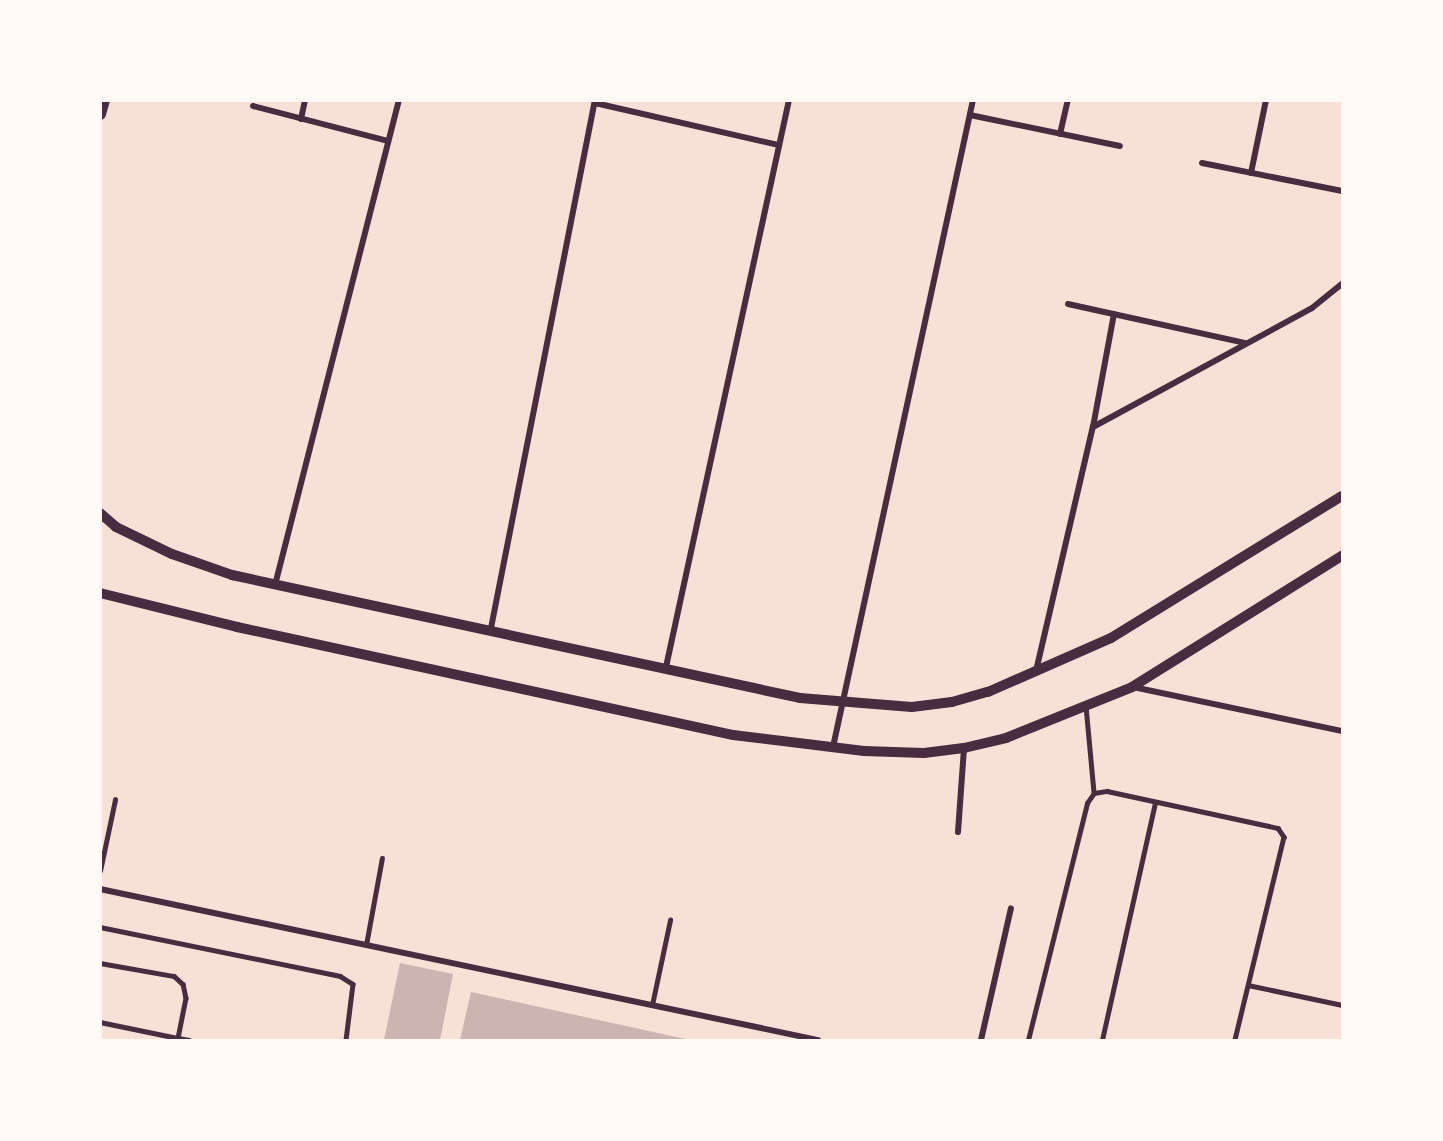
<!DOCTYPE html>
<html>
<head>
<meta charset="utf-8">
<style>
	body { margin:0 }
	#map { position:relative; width:1443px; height:1141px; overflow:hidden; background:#f7e1d7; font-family:"Source Serif 4",serif }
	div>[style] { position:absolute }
	.building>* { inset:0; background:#ccb4b1 }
	.service>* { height:4.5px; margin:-2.25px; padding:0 2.25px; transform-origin:2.25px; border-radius:2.25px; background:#4a2c40 }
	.minor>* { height:6px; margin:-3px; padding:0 3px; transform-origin:3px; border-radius:3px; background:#4a2c40 }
	.tertiary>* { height:10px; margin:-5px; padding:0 5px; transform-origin:5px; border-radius:5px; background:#4a2c40 }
	.secondary>* { height:12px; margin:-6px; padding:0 6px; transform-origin:6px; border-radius:6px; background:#4a2c40 }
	span { translate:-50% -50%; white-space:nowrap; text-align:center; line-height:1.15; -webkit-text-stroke:6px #fffaf5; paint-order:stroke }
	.frame { position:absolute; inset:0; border:102px solid #fffaf5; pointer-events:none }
</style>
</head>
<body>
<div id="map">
	<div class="building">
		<div style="clip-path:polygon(400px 963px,453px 974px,440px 1040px,384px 1040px)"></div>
		<div style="clip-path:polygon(471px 992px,690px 1040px,460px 1040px)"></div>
	</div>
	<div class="service">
		<div style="left:1086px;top:706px;width:87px;rotate:84.7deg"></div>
		<div style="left:100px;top:871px;width:73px;rotate:-78.1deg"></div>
		<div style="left:100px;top:927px;width:245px;rotate:11.5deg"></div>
		<div style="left:340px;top:976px;width:15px;rotate:32deg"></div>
		<div style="left:353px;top:984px;width:56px;rotate:97.1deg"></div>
		<div style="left:366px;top:945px;width:88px;rotate:-79.6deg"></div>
		<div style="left:100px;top:963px;width:75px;rotate:10deg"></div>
		<div style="left:174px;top:976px;width:12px;rotate:42deg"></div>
		<div style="left:183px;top:984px;width:14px;rotate:78deg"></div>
		<div style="left:186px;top:998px;width:41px;rotate:101.3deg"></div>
		<div style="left:178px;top:1038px;width:11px;rotate:10deg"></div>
		<div style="left:1248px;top:985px;width:96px;rotate:12deg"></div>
		<div style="left:652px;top:1005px;width:87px;rotate:-78deg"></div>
		<div style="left:100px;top:1022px;width:80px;rotate:11.6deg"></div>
		<div style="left:1028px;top:1040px;width:244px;rotate:-76deg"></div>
		<div style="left:1087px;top:803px;width:12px;rotate:-55deg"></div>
		<div style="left:1094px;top:793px;width:13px;rotate:-9deg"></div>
		<div style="left:1107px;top:791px;width:175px;rotate:12.2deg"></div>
		<div style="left:1278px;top:828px;width:11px;rotate:56deg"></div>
		<div style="left:1284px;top:837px;width:209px;rotate:103.6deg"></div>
		<div style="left:1102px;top:1040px;width:243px;rotate:-77.4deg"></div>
	</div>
	<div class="minor">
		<div style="left:595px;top:103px;width:189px;rotate:12.9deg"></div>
		<div style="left:253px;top:106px;width:139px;rotate:14.5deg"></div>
		<div style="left:970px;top:115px;width:153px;rotate:11.7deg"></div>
		<div style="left:301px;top:119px;width:19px;rotate:-78deg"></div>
		<div style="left:1060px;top:134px;width:35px;rotate:-77deg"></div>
		<div style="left:1202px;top:163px;width:143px;rotate:11.3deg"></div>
		<div style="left:1251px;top:173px;width:75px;rotate:-78.4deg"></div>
		<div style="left:1068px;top:304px;width:182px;rotate:12.4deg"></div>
		<div style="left:1093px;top:427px;width:249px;rotate:-28.5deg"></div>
		<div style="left:1312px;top:308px;width:38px;rotate:-39deg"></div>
		<div style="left:275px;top:585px;width:501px;rotate:-75.66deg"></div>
		<div style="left:491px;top:628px;width:538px;rotate:-78.86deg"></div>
		<div style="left:666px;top:667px;width:580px;rotate:-77.76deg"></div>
		<div style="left:1036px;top:671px;width:251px;rotate:-76.9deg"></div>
		<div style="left:1093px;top:427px;width:115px;rotate:-79.5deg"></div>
		<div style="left:1133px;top:687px;width:214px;rotate:11.9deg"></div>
		<div style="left:833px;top:747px;width:662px;rotate:-77.79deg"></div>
		<div style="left:958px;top:832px;width:84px;rotate:-85.9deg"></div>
		<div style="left:100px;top:889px;width:734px;rotate:11.88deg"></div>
		<div style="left:981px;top:1040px;width:135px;rotate:-77.2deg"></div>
	</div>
	<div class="tertiary">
		<div style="left:100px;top:513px;width:21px;rotate:41deg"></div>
		<div style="left:116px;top:527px;width:62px;rotate:25.7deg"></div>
		<div style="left:172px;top:554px;width:64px;rotate:19.3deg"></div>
		<div style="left:232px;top:575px;width:581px;rotate:12.22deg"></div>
		<div style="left:800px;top:698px;width:112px;rotate:4.6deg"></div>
		<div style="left:912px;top:707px;width:40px;rotate:-7.1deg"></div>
		<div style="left:952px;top:702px;width:37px;rotate:-16deg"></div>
		<div style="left:988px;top:692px;width:134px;rotate:-23.7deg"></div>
		<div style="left:1111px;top:638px;width:271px;rotate:-31.6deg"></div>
		<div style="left:100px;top:593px;width:141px;rotate:13.9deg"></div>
		<div style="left:237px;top:627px;width:508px;rotate:12.28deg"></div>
		<div style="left:733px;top:735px;width:132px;rotate:7deg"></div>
		<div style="left:864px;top:751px;width:60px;rotate:1.9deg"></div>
		<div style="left:924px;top:753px;width:40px;rotate:-7.1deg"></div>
		<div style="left:964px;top:748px;width:43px;rotate:-13.4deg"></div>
		<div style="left:1006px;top:738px;width:136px;rotate:-22deg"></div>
		<div style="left:1132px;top:687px;width:248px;rotate:-32deg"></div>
	</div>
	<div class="secondary">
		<div style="left:100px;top:114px;width:15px;rotate:-74deg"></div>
	</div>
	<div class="frame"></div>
</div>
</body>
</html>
